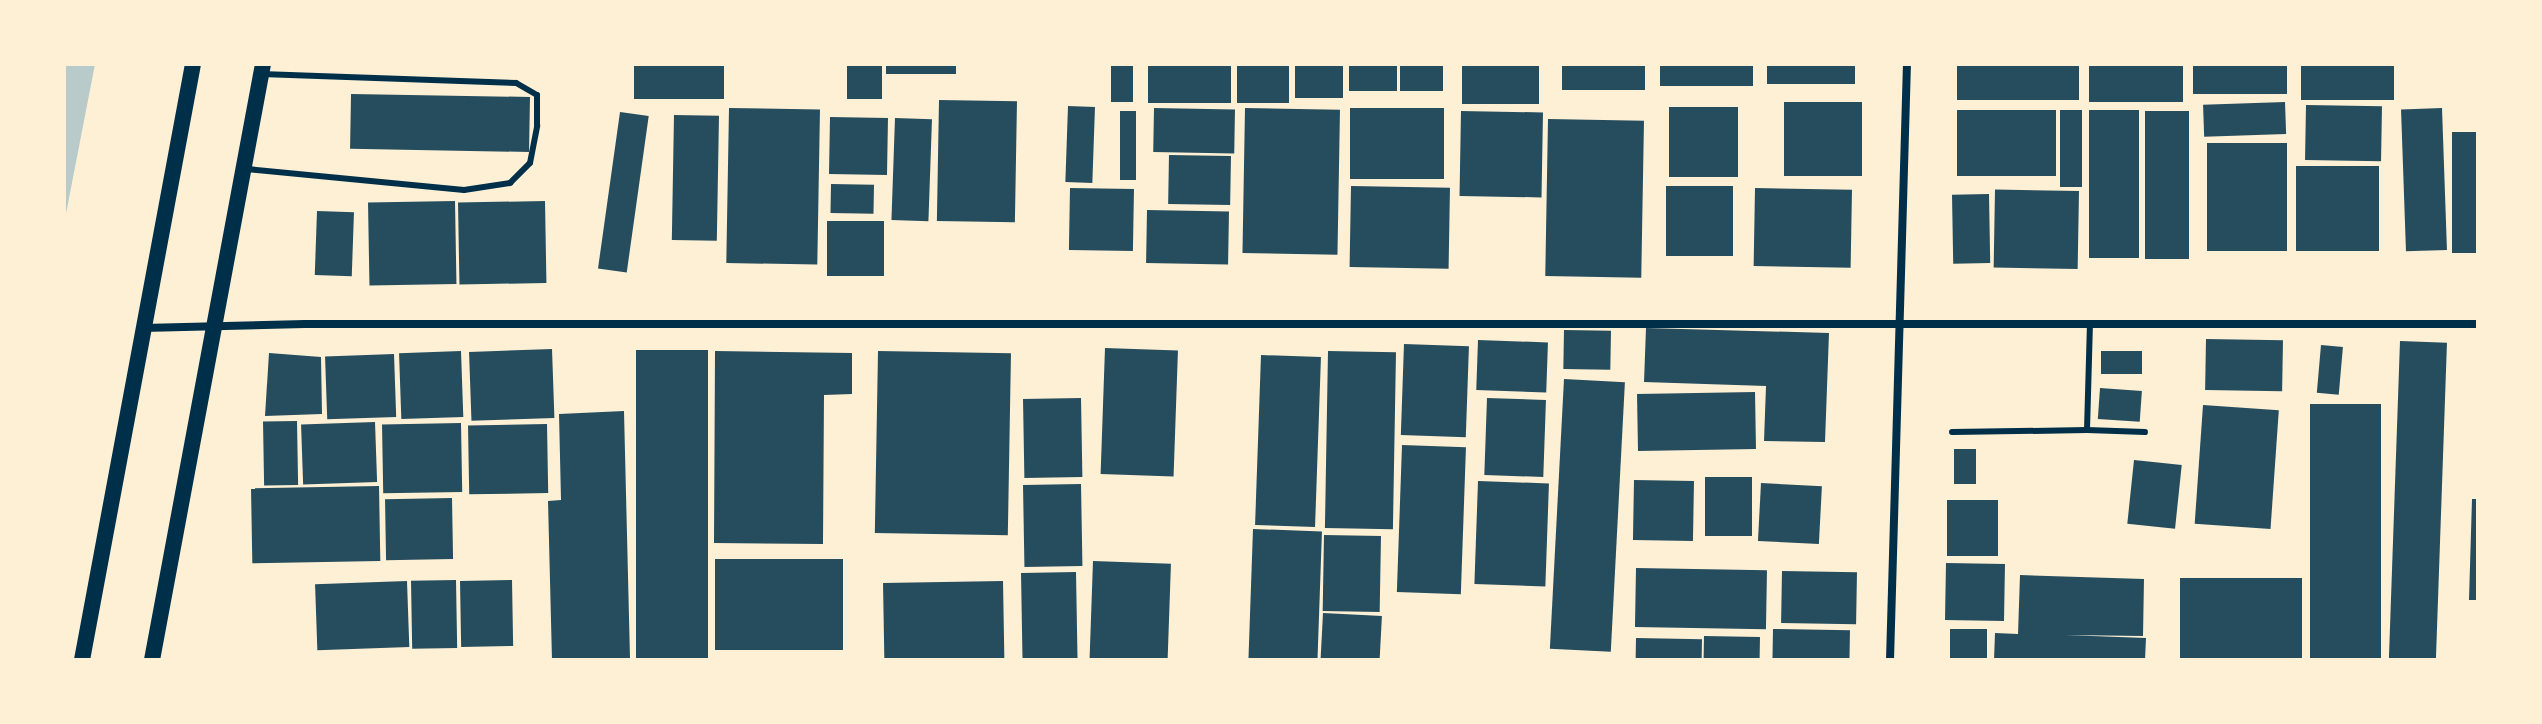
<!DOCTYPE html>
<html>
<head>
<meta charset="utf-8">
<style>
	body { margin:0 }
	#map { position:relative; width:2542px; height:724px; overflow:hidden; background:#fdf0d5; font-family:Figtree,sans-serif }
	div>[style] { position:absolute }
	.green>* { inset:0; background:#b9caca }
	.building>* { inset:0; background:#264d5e; transform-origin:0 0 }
	.service>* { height:6px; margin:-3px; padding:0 3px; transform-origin:3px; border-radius:3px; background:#003049 }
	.minor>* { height:8px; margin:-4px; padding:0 4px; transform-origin:4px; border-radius:4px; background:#003049 }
	.secondary>* { height:16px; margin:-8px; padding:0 8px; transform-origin:8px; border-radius:8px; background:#003049 }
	span { translate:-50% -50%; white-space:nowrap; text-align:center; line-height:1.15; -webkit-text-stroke:7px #fdf0d5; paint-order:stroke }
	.frame { position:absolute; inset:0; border:66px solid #fdf0d5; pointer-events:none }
</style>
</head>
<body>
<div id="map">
	<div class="green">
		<div style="clip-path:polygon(64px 64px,95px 64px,64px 224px)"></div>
	</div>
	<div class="building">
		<div style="left:634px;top:64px;width:90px;height:35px"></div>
		<div style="left:847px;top:64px;width:35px;height:35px"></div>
		<div style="left:886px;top:64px;width:70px;height:10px"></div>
		<div style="left:1148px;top:64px;width:83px;height:39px"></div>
		<div style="left:1237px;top:64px;width:52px;height:39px"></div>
		<div style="left:1295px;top:64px;width:48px;height:34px"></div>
		<div style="left:1349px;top:64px;width:48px;height:27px"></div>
		<div style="left:1400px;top:64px;width:43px;height:27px"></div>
		<div style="left:1462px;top:64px;width:77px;height:40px"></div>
		<div style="left:1562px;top:64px;width:83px;height:26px"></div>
		<div style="left:1660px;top:64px;width:93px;height:22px"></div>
		<div style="left:1767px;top:64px;width:88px;height:20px"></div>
		<div style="left:1957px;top:64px;width:122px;height:36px"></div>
		<div style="left:2089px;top:64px;width:94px;height:38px"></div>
		<div style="left:2193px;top:64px;width:94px;height:30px"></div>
		<div style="left:2301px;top:64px;width:93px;height:36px"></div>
		<div style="left:1111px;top:65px;width:22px;height:37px"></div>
		<div style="left:530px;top:97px;width:55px;height:179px;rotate:91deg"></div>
		<div style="left:939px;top:100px;width:78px;height:121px;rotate:1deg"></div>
		<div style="left:1784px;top:102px;width:78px;height:74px"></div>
		<div style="left:2285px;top:102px;width:32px;height:82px;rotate:88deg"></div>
		<div style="left:2306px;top:105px;width:76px;height:55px;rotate:1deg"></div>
		<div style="left:1068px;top:106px;width:27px;height:76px;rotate:2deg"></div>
		<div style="left:1669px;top:107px;width:69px;height:70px"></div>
		<div style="left:729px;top:108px;width:91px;height:155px;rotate:1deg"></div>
		<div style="left:1154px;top:108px;width:81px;height:44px;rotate:1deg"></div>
		<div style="left:1245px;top:108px;width:95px;height:145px;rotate:1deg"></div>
		<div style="left:1350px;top:108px;width:94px;height:71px"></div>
		<div style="left:2442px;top:108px;width:142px;height:41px;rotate:88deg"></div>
		<div style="left:1957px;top:110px;width:99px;height:66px"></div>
		<div style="left:2060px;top:110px;width:22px;height:77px"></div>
		<div style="left:2089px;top:110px;width:50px;height:148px"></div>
		<div style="left:1120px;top:111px;width:16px;height:69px"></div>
		<div style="left:1461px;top:111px;width:82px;height:85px;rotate:1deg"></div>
		<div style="left:2145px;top:111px;width:44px;height:148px"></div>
		<div style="left:620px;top:112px;width:29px;height:158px;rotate:8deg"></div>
		<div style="left:674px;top:115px;width:45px;height:125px;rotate:1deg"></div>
		<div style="left:830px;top:117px;width:58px;height:57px;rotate:1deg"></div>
		<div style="left:895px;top:118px;width:37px;height:102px;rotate:2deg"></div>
		<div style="left:1548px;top:119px;width:96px;height:157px;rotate:1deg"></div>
		<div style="left:2452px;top:132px;width:26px;height:121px"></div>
		<div style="left:2287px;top:143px;width:108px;height:80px;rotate:90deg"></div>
		<div style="left:1169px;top:155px;width:62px;height:49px;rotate:1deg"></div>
		<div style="left:2379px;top:166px;width:85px;height:83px;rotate:90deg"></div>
		<div style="left:831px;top:184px;width:43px;height:29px;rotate:1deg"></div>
		<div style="left:1351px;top:186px;width:99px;height:81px;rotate:1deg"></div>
		<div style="left:1666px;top:186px;width:67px;height:70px"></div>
		<div style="left:1070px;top:188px;width:64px;height:62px;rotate:1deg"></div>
		<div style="left:1755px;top:188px;width:97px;height:78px;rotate:1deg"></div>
		<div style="left:2079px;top:191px;width:78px;height:84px;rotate:91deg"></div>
		<div style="left:1989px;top:194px;width:69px;height:37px;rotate:89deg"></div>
		<div style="left:455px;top:201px;width:83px;height:87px;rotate:89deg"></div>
		<div style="left:545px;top:201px;width:82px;height:87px;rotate:89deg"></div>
		<div style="left:1147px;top:210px;width:82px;height:53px;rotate:1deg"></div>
		<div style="left:317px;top:211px;width:37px;height:64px;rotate:2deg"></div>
		<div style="left:827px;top:221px;width:57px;height:55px"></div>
		<div style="clip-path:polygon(1646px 328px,1829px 333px,1825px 442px,1764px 441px,1766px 386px,1644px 382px)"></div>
		<div style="left:1564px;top:330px;width:47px;height:39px;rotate:1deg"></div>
		<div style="left:2206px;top:339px;width:77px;height:51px;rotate:1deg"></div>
		<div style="left:1478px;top:340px;width:70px;height:50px;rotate:2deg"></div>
		<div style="left:2400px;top:341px;width:47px;height:319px;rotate:2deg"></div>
		<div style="left:1404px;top:344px;width:65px;height:91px;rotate:2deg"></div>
		<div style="left:2321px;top:345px;width:22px;height:48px;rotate:5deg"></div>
		<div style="left:1105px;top:348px;width:73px;height:126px;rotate:2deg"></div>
		<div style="left:552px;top:349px;width:69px;height:83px;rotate:88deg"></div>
		<div style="left:636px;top:350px;width:72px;height:310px"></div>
		<div style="left:461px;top:351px;width:66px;height:62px;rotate:88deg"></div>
		<div style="clip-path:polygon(715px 351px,852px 353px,852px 394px,824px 395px,823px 544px,714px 543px)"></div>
		<div style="left:878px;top:351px;width:133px;height:182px;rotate:1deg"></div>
		<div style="left:1328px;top:351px;width:68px;height:177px;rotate:1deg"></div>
		<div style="left:2142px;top:351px;width:23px;height:41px;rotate:90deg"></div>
		<div style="clip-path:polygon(269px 353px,321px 357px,322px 414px,265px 416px)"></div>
		<div style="left:394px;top:354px;width:63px;height:69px;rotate:88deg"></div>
		<div style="left:1261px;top:355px;width:60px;height:170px;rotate:2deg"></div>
		<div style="left:1564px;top:379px;width:61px;height:270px;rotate:3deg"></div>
		<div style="left:2100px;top:388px;width:42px;height:31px;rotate:4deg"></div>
		<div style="left:1755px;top:392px;width:57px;height:118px;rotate:89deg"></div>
		<div style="left:1081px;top:398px;width:79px;height:58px;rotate:89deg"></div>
		<div style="left:1487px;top:398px;width:59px;height:77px;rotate:2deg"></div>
		<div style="left:2310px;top:404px;width:71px;height:255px"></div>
		<div style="left:2203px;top:405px;width:76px;height:119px;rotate:4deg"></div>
		<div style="clip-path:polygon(624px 411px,630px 658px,552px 660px,548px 501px,561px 500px,559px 414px)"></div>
		<div style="left:297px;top:421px;width:64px;height:34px;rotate:89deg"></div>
		<div style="left:375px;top:422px;width:60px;height:74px;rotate:88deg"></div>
		<div style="left:461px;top:423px;width:69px;height:79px;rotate:89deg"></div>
		<div style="left:547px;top:424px;width:69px;height:79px;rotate:89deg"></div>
		<div style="left:1402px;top:445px;width:64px;height:147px;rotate:2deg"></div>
		<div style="left:1954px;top:449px;width:22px;height:35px"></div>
		<div style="left:2134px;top:460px;width:48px;height:64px;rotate:6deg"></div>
		<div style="left:1705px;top:477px;width:47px;height:59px"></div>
		<div style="left:1634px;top:480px;width:60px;height:60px;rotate:1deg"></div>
		<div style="left:1478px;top:481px;width:71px;height:103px;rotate:2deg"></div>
		<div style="left:1761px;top:483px;width:61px;height:58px;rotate:3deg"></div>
		<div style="left:1081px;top:484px;width:82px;height:58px;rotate:89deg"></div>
		<div style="left:379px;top:486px;width:75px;height:128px;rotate:89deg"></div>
		<div style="left:452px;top:498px;width:61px;height:67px;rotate:89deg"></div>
		<div style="clip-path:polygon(2472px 499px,2478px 499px,2478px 600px,2469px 600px)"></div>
		<div style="left:1947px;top:500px;width:51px;height:56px"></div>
		<div style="left:1253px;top:529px;width:69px;height:131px;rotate:2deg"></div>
		<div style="left:1324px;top:535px;width:57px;height:76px;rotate:1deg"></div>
		<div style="left:715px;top:559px;width:128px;height:91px"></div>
		<div style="left:1093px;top:561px;width:78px;height:99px;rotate:2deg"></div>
		<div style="left:1946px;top:563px;width:59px;height:57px;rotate:1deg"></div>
		<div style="left:1636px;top:568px;width:131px;height:59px;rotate:1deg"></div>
		<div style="left:1782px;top:571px;width:75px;height:52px;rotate:1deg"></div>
		<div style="left:1076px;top:572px;width:88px;height:55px;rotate:89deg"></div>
		<div style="clip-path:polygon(2020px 575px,2144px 579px,2143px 636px,2065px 635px,2146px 638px,2145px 660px,1994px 660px,1995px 633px,2018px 634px)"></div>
		<div style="left:2180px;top:578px;width:122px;height:82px"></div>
		<div style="left:456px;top:580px;width:68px;height:45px;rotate:89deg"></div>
		<div style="left:512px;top:580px;width:66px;height:52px;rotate:89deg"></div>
		<div style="left:407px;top:581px;width:66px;height:92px;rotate:88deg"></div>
		<div style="left:1003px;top:581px;width:79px;height:120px;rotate:89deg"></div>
		<div style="left:1323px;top:613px;width:59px;height:47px;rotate:3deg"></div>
		<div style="left:1773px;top:629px;width:77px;height:31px;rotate:1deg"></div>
		<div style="left:1950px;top:629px;width:37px;height:31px"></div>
		<div style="left:1704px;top:636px;width:56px;height:24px;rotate:1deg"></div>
		<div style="left:1636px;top:638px;width:66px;height:22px;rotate:1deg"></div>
	</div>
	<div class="service">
		<div style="left:247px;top:169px;width:218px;rotate:5.5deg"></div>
		<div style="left:464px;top:190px;width:47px;rotate:-8.7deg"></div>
		<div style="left:510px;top:183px;width:28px;rotate:-45deg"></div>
		<div style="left:530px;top:163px;width:38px;rotate:-79deg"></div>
		<div style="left:537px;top:126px;width:31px;rotate:-90deg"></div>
		<div style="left:537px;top:95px;width:24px;rotate:-150deg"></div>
		<div style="left:516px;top:83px;width:255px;rotate:-178deg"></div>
		<div style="left:2087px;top:430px;width:58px;rotate:2deg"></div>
		<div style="left:1952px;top:432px;width:135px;rotate:-0.8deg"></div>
		<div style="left:2087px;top:430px;width:105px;rotate:-88.4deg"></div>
	</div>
	<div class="minor">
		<div style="left:143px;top:328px;width:162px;rotate:-1.4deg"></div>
		<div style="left:305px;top:324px;width:2173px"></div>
		<div style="left:1890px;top:660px;width:596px;rotate:-88.37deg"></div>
	</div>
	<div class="secondary">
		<div style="left:82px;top:660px;width:606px;rotate:-79.45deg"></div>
		<div style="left:152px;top:660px;width:606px;rotate:-79.45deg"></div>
	</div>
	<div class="frame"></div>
</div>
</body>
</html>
